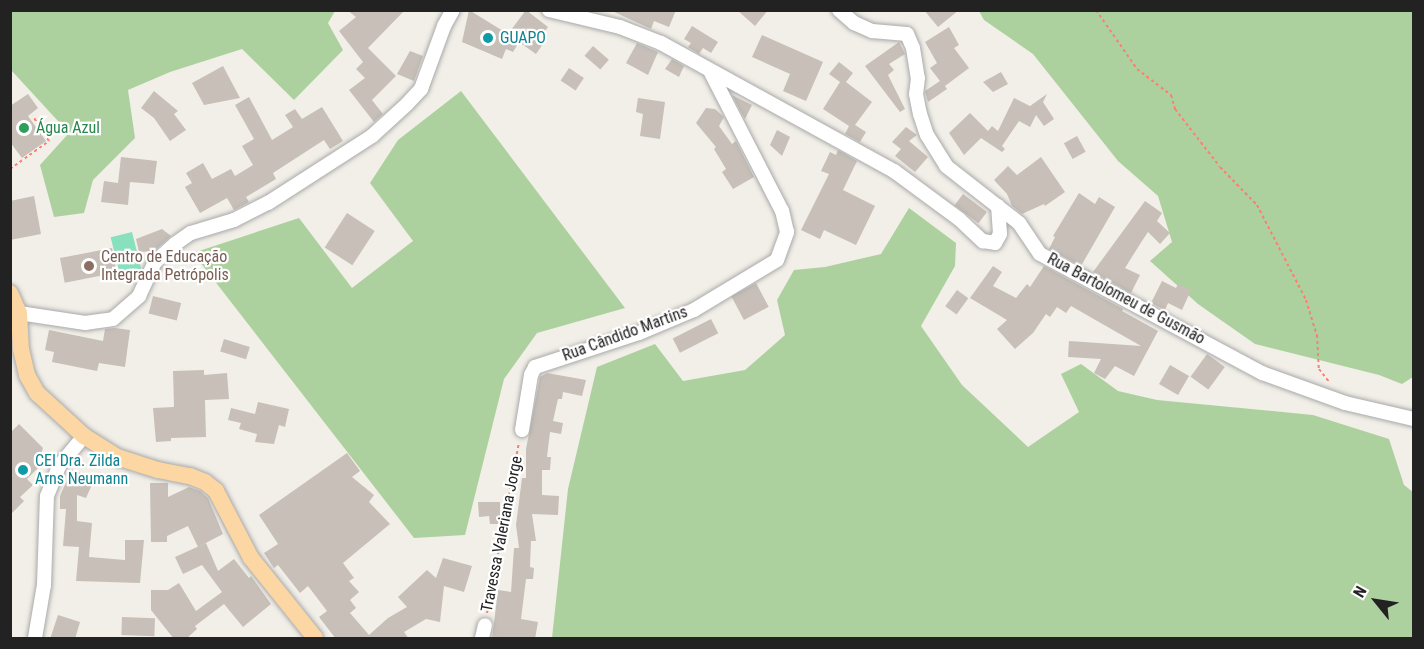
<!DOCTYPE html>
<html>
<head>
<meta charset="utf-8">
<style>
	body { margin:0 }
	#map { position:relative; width:1424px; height:649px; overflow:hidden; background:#f2efe8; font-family:"Roboto Condensed",sans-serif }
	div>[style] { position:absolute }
	.forest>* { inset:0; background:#acd19e }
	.pitch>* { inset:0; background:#88e0bf; transform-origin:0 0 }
	.building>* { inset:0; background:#c7bfb8; transform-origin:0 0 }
	.path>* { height:2px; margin-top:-1px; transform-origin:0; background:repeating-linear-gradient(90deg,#fa8171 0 3px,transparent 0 6px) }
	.roads { filter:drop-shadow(0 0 2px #a9a9a9) drop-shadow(0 0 2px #a9a9a9) }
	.minor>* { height:14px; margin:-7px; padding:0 7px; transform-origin:7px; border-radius:7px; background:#fff }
	.major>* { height:16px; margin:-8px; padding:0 8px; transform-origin:8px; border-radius:8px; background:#fcd7a3 }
	.dots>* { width:16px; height:16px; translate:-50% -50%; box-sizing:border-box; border:3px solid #fff; border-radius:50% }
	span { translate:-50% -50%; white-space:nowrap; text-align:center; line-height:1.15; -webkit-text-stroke:4.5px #fff; paint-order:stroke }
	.culture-label { font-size:16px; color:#0d838f }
	.left { translate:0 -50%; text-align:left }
	.leisure-label { font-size:16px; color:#27864d }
	.education-label { font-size:16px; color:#785e54 }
	.street-label { font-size:16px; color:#222 }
	.frame { position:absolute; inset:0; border:12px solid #222; pointer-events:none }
	.north { position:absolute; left:1346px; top:571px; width:60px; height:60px; -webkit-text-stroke:4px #fff; paint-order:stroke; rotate:300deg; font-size:16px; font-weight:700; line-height:24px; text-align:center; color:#222 }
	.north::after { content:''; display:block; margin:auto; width:21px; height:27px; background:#222; clip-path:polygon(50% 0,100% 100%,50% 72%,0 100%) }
</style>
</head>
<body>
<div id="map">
	<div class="forest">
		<div style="clip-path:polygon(11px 10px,335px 11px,328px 23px,343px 50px,294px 100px,242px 49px,170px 72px,128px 90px,135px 138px,93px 180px,84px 213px,54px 217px,40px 165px,69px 133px,11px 70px)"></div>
		<div style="clip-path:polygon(979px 11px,1413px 11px,1413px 377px,1402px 384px,1379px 375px,1255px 344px,1198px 304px,1150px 261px,1172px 242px,1158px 196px,1118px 161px,1033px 54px,984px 20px)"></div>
		<div style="clip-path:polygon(461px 91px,625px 308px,537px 333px,504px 379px,465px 535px,414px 538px,193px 253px,299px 218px,352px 288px,413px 241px,370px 183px,398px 140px)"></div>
		<div style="clip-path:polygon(909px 208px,956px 243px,955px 266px,921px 326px,962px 385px,1028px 447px,1079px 412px,1061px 374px,1081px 364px,1118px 391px,1157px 400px,1313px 415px,1389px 439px,1404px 485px,1413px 492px,1413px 638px,552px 638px,568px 489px,597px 367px,655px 344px,683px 381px,745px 370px,785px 335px,777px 300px,794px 270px,825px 267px,881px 254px)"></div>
	</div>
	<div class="pitch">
		<div style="left:132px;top:232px;width:40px;height:22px;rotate:76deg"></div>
	</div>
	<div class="building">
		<div style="clip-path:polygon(347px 10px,405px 10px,368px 48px,396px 76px,372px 100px,383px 114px,374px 122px,349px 90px,365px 78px,356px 69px,363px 62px,339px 31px,356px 17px)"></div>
		<div style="clip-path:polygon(469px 10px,508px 34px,526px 10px,548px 27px,540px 38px,545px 41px,536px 54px,519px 42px,513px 52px,506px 49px,502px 59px,462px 42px)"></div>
		<div style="clip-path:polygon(610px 10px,676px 10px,669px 27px,654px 21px,651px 29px)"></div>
		<div style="clip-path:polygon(737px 10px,768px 10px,755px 26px)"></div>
		<div style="clip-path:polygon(924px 10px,959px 10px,938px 27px)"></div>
		<div style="clip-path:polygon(692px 26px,718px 42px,711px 53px,703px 48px,699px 54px,688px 47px,691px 43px,684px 39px)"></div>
		<div style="clip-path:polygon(949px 27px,959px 45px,954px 48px,969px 68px,945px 86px,947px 89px,928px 102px,925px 91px,940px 81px,930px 68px,937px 63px,925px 42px)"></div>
		<div style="clip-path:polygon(762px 35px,823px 62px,806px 101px,783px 91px,790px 74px,752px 57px)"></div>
		<div style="clip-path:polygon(899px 42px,905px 54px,889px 64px,894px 70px,888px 75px,905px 109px,900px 112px,865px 66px)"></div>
		<div style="clip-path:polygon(637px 43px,658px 52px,648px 75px,626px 63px)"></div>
		<div style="left:593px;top:46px;width:21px;height:13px;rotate:41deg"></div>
		<div style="clip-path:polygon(410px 51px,423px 56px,414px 81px,397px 74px)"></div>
		<div style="clip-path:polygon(672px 59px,684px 66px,679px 77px,665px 69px)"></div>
		<div style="clip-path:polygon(839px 62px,853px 73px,846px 82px,872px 102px,855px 125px,866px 132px,860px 142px,845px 134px,849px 126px,823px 109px,840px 82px,829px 74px)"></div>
		<div style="clip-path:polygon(223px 66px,240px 98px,204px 105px,192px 83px)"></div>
		<div style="left:569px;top:68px;width:18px;height:15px;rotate:34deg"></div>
		<div style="clip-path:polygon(1001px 72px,1008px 84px,993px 92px,983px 82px)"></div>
		<div style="clip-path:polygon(154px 91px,178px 111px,174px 114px,186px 130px,170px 141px,154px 118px,141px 108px)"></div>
		<div style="clip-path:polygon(28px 94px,38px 108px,28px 116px,46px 141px,22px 158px,10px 142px,10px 106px)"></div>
		<div style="clip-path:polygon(1047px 94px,1043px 102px,1054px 119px,1044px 126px,1036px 115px,1030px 127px,1019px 121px,1002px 146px,1005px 149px,1002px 152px,981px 138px,964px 155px,949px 133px,970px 113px,988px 131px,992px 126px,998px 131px,1014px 98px,1030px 106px)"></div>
		<div style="clip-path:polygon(732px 95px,752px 105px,745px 119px,742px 114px)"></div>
		<div style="clip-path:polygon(249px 97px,272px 140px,293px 127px,285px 115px,295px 109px,302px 119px,322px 107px,343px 141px,330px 149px,324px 140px,273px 173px,276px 179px,246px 197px,249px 202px,236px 209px,234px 210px,227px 198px,200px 213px,185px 187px,192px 183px,186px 173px,203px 163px,212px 179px,231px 169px,235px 176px,253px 165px,242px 146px,254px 139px,235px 105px)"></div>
		<div style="clip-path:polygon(638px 98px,665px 102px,660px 139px,640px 136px,643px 114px,636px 112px)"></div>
		<div style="clip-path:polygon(706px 108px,715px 109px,724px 117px,719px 126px,732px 144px,736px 141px,754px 177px,733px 189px,722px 172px,726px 169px,714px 149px,716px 147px,696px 123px)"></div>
		<div style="clip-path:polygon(906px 127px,917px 135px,909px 141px,928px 157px,915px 172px,895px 156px,901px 149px,892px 142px)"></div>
		<div style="clip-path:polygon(777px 130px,790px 137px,782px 156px,770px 145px)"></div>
		<div style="left:1077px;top:136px;width:18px;height:15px;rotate:61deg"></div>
		<div style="clip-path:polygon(838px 150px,857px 161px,843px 190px,875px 206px,856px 245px,824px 230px,820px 239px,801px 230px,829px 174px,821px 171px,830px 152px,836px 155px)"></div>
		<div style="clip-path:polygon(121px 157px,157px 161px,154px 184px,130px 182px,128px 205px,101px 202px,104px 181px,118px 183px)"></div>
		<div style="clip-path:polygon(1041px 157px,1065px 192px,1045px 206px,1044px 204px,1022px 214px,1012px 206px,1007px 194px,994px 180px,1008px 166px,1017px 175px)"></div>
		<div style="clip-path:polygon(1079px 193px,1095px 204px,1099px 197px,1115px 207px,1081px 266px,1049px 249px,1055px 237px,1053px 236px)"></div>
		<div style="left:963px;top:194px;width:30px;height:14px;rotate:37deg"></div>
		<div style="clip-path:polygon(34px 196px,41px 234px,10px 240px,10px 201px)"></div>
		<div style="clip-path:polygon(1145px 201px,1162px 213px,1157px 221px,1170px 233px,1160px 244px,1148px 232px,1142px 241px,1125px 268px,1140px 275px,1131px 293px,1093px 272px)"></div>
		<div style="left:347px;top:213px;width:33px;height:41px;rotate:33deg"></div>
		<div style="clip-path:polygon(162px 229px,171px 236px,154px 251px,139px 252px,136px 239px)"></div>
		<div style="left:112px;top:248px;width:25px;height:53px;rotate:79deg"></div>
		<div style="clip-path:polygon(993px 266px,1002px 272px,993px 286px,1016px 298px,1027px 284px,1030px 287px,1044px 266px,1123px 309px,1122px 311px,1158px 331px,1134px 376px,1115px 366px,1105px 379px,1094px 373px,1101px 359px,1068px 357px,1069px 341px,1141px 346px,1071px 306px,1066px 313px,1057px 307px,1050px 317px,1046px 314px,1033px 333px,1015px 349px,997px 329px,1007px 320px,970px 298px)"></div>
		<div style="clip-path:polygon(1162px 281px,1176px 288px,1178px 284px,1191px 290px,1182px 310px,1168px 303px,1165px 310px,1151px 303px)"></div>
		<div style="left:756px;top:283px;width:27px;height:28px;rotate:62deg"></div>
		<div style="left:957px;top:290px;width:14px;height:20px;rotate:36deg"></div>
		<div style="left:153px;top:296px;width:29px;height:18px;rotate:14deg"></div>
		<div style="left:711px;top:319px;width:16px;height:43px;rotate:63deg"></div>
		<div style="clip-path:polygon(115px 328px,130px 330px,125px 367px,99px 363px,97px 371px,52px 362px,54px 352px,45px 350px,49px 330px,103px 341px,105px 329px)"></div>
		<div style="left:224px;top:339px;width:27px;height:13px;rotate:17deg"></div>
		<div style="left:1207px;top:354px;width:22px;height:28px;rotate:36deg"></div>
		<div style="left:1170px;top:365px;width:22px;height:22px;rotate:30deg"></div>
		<div style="clip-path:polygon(204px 370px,204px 375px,227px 373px,229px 399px,205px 400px,206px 437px,171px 438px,171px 441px,156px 442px,153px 408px,174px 407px,173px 371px)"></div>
		<div style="clip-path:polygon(547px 373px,586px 380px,582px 396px,563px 392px,562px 399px,558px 399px,553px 421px,563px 423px,561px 434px,550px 432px,547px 457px,551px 457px,550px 470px,542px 470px,542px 495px,559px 496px,558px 515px,532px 514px,536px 541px,531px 541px,530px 567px,534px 568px,533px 579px,526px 579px,521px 619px,538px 622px,535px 639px,492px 639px,498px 590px,511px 592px,514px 548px,519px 548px,516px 525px,522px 478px,526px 478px,526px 449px,540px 377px)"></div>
		<div style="clip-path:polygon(258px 402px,289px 409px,285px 427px,279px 425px,274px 444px,255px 442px,257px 434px,239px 429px,241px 423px,228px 420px,231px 408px,255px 414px)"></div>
		<div style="clip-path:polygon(19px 424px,43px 448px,40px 457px,45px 461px,27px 479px,33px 485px,20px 497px,24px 501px,10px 515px,10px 433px)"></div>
		<div style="clip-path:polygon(347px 453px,360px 471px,352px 477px,374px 495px,369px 502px,390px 524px,343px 563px,354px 578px,349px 581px,359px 592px,350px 600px,356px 608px,350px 613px,369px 635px,388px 618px,407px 607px,398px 597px,427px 570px,436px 578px,443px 558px,472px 566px,464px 592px,444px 586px,440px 622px,426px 619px,404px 632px,409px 639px,336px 639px,319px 617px,327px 611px,308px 586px,300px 593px,278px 565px,274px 568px,264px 553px,278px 544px,259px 515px)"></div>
		<div style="clip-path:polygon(72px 469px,94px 480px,86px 498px,77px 495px,77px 521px,92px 523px,89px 557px,125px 560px,125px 540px,144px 540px,140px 583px,76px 581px,79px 547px,63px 546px,66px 509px,60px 509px,60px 496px)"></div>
		<div style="clip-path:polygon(150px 483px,168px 483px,168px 497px,189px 487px,200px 491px,208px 498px,223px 534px,198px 547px,188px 526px,167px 536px,167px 542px,151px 542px)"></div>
		<div style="clip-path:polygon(478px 502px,500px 502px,500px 524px,490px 524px,489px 516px,479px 517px)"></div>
		<div style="clip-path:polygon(206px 543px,218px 571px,234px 559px,249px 578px,251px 576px,271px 604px,243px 627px,224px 604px,195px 626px,197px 629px,186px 639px,174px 639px,151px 610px,151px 590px,168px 590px,179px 583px,196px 611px,222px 592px,202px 565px,183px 574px,175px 557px)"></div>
		<div style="clip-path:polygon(58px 615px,80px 622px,75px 639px,50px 639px)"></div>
		<div style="left:122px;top:617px;width:33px;height:18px;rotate:2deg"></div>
	</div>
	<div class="path">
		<div style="left:1096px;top:10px;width:72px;rotate:55.2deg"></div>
		<div style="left:1137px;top:69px;width:43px;rotate:37.4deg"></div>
		<div style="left:1171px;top:95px;width:15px;rotate:74deg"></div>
		<div style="left:1175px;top:109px;width:73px;rotate:52.2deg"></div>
		<div style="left:1220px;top:167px;width:53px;rotate:45.8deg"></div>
		<div style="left:1257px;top:205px;width:107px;rotate:62.7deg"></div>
		<div style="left:1306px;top:300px;width:37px;rotate:73deg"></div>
		<div style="left:1317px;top:335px;width:34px;rotate:87deg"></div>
		<div style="left:1319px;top:369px;width:16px;rotate:52deg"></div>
		<div style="left:10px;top:169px;width:48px;rotate:-35.7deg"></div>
		<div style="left:49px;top:141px;width:30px;rotate:-123deg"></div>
		<div style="left:487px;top:613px;width:174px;rotate:-79.4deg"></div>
	</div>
	<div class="roads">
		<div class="minor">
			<div style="left:549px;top:10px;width:73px;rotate:13.5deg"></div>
			<div style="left:620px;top:27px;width:44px;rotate:21.3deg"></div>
			<div style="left:661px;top:43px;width:266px;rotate:28.8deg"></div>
			<div style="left:894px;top:171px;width:81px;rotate:36.4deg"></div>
			<div style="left:959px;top:219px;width:33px;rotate:43deg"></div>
			<div style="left:983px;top:241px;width:12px;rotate:9deg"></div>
			<div style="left:995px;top:243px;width:10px;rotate:-61deg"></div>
			<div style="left:1000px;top:234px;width:28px;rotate:-94deg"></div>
			<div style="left:839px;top:10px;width:20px;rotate:41deg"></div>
			<div style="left:854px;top:23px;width:20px;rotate:24deg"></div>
			<div style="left:872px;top:31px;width:35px;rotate:5deg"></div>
			<div style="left:907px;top:34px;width:15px;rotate:67deg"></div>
			<div style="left:913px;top:48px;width:30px;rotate:81deg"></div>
			<div style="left:918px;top:78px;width:16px;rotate:97deg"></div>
			<div style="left:916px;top:94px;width:20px;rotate:79deg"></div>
			<div style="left:920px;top:114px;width:22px;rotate:72deg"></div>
			<div style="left:927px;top:135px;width:36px;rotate:58deg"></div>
			<div style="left:946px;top:166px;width:93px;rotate:38deg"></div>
			<div style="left:1019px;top:223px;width:37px;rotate:56deg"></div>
			<div style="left:1040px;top:254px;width:252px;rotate:28.2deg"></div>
			<div style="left:1262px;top:373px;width:88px;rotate:19.9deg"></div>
			<div style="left:1345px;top:403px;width:71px;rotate:13.1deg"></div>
			<div style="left:19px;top:313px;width:67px;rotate:8.6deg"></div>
			<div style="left:85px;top:323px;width:28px;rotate:-8deg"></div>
			<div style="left:113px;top:319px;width:35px;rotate:-41deg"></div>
			<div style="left:139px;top:296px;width:38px;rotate:-65deg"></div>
			<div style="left:155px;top:262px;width:27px;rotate:-42deg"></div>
			<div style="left:175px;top:244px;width:19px;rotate:-35deg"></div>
			<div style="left:191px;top:233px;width:45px;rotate:-16.8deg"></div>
			<div style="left:234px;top:220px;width:38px;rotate:-27deg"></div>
			<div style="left:268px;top:203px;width:124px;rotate:-32.8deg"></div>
			<div style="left:372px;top:136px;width:47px;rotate:-42.4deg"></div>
			<div style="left:407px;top:104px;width:21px;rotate:-47deg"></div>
			<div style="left:421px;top:89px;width:67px;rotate:-69.9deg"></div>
			<div style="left:444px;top:26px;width:18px;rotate:-61deg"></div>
			<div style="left:522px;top:430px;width:56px;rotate:-80.7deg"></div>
			<div style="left:531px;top:375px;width:9px;rotate:-63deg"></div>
			<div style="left:535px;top:367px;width:109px;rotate:-18.1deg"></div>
			<div style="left:639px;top:333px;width:60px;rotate:-22.7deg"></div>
			<div style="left:694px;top:310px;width:97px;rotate:-31.1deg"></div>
			<div style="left:777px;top:260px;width:30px;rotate:-70deg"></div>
			<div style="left:787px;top:232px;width:22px;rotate:-103deg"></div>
			<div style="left:782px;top:211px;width:155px;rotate:-117.2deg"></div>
			<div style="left:35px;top:638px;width:54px;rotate:-80.4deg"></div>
			<div style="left:44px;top:585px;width:89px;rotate:-88.1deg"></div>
			<div style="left:47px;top:496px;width:32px;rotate:-68deg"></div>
			<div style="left:59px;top:466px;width:39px;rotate:-50deg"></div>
			<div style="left:482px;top:638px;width:13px;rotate:-77deg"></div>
		</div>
		<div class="major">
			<div style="left:10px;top:293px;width:22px;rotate:66deg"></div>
			<div style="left:19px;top:313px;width:36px;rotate:87deg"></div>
			<div style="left:21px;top:349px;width:27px;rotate:77deg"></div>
			<div style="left:27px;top:375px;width:21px;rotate:61deg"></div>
			<div style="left:37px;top:393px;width:64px;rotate:42.5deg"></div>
			<div style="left:84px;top:436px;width:39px;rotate:32deg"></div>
			<div style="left:117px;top:457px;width:43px;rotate:17.6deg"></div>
			<div style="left:158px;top:470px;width:33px;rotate:11deg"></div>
			<div style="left:190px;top:476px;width:16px;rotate:22deg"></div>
			<div style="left:205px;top:482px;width:14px;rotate:39deg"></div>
			<div style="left:216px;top:491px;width:76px;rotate:62.4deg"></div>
			<div style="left:251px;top:558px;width:102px;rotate:51.3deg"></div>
		</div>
	</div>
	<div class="dots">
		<div style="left:488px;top:38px;background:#0f9aa8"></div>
		<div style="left:24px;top:128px;background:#2e9e5b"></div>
		<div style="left:89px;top:266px;background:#8d6e63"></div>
		<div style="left:23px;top:470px;background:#0f9aa8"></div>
	</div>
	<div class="culture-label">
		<span class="left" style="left:500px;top:38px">GUAPO</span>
		<span class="left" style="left:35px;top:470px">CEI Dra. Zilda<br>Arns Neumann</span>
	</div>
	<div class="leisure-label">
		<span class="left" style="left:36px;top:128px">Água Azul</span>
	</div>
	<div class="education-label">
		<span class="left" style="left:101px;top:266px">Centro de Educação<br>Integrada Petrópolis</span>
	</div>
	<div class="street-label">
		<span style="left:1126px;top:299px;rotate:28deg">Rua Bartolomeu de Gusmão</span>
		<span style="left:625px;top:334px;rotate:-20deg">Rua Cândido Martins</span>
		<span style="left:502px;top:534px;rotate:-79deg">Travessa Valeriana Jorge</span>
	</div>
	<div class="frame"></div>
	<div class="north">N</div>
</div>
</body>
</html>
